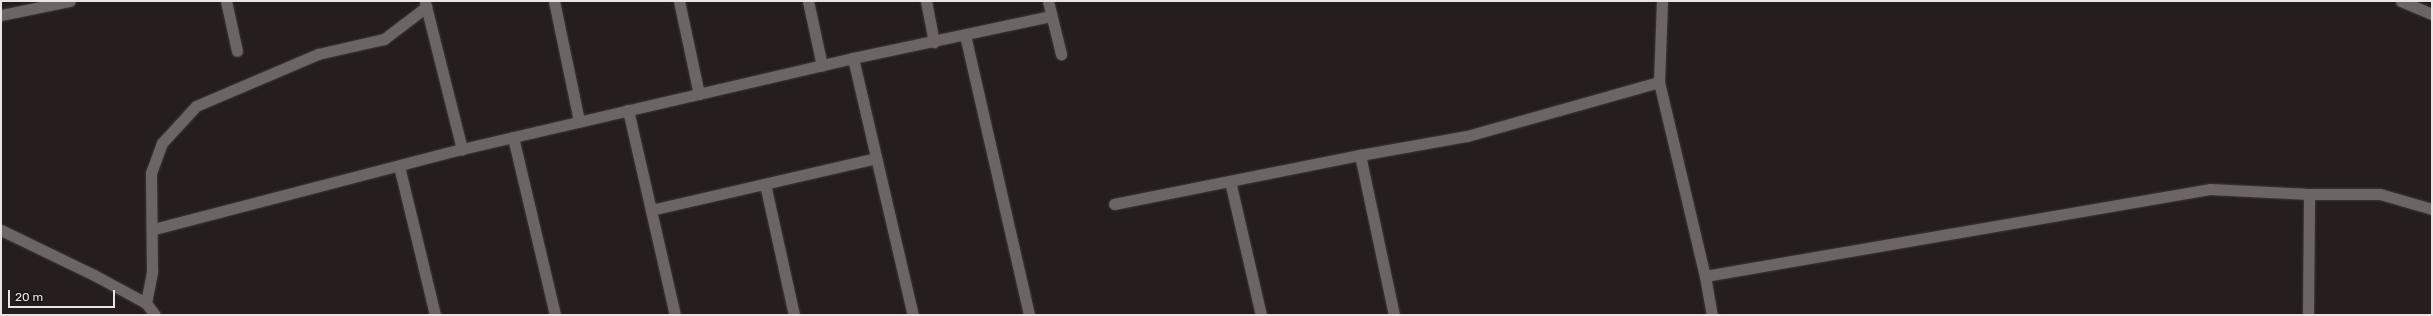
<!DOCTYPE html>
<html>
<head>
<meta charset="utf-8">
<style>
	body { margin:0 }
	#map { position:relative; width:2433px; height:316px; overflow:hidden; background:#251e1d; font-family:Rubik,sans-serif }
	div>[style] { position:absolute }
	.roads { filter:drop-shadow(0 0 1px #3e3938) drop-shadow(0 0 1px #3e3938) }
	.minor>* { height:11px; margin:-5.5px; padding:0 5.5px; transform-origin:5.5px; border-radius:5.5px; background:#6d6564 }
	span { translate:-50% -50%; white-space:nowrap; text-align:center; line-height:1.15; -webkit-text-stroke:4px #1b1514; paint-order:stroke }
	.frame { position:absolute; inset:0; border:2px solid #e9e5e4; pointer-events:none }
	.scale { position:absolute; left:8px; top:290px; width:107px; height:18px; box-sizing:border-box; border:2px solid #e9e5e4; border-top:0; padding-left:5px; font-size:12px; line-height:14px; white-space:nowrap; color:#e9e5e4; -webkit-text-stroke:3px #1b1514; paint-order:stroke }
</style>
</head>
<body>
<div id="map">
	<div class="roads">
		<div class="minor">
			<div style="left:226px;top:1px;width:51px;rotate:77.6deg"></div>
			<div style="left:554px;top:1px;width:123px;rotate:78.2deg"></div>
			<div style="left:679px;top:1px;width:95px;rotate:77.9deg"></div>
			<div style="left:808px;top:1px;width:66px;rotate:77.8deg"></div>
			<div style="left:926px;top:1px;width:42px;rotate:79deg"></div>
			<div style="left:1048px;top:1px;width:55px;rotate:76.2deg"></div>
			<div style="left:1662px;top:1px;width:81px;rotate:92.1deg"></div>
			<div style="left:1659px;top:82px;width:199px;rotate:76.7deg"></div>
			<div style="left:1705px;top:276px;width:40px;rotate:80deg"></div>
			<div style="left:2401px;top:1px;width:34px;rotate:23deg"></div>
			<div style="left:425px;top:2px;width:152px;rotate:75.9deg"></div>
			<div style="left:1px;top:15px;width:70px;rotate:-11.5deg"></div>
			<div style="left:965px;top:35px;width:287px;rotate:77.1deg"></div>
			<div style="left:853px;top:58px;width:264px;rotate:76.9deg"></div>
			<div style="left:628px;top:110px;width:210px;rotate:77.1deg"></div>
			<div style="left:513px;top:137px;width:183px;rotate:76.7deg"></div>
			<div style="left:1360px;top:155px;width:164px;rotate:78deg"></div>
			<div style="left:399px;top:166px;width:153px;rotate:76.4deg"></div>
			<div style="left:1230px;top:181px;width:138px;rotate:77deg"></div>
			<div style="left:765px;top:184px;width:134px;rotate:77.5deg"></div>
			<div style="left:1114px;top:204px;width:251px;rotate:-11.3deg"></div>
			<div style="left:1360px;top:155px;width:109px;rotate:-10.1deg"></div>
			<div style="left:1467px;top:136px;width:199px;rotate:-15.7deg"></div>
			<div style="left:651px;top:210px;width:231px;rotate:-13deg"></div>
			<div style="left:154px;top:229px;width:318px;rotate:-14.6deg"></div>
			<div style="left:462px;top:149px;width:401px;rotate:-13.1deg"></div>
			<div style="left:853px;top:58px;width:202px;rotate:-12deg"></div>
			<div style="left:1px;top:230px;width:103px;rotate:25.8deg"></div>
			<div style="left:94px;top:275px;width:59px;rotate:28.3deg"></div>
			<div style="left:146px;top:303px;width:15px;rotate:53deg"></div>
			<div style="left:1705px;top:276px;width:512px;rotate:-9.77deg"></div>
			<div style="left:2210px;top:189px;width:99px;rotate:2.9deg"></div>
			<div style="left:146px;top:303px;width:33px;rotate:-79deg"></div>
			<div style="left:152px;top:271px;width:98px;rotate:-90.6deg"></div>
			<div style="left:151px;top:173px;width:32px;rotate:-70deg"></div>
			<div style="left:162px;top:143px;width:50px;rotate:-47.4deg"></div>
			<div style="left:196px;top:106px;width:133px;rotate:-23.1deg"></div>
			<div style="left:318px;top:54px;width:68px;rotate:-12.8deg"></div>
			<div style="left:384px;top:39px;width:53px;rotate:-37.3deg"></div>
			<div style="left:2308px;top:315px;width:121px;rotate:-89.5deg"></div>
			<div style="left:2309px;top:194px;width:71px"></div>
			<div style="left:2380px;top:194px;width:54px;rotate:16.1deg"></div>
		</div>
	</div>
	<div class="frame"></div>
	<div class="scale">20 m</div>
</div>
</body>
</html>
